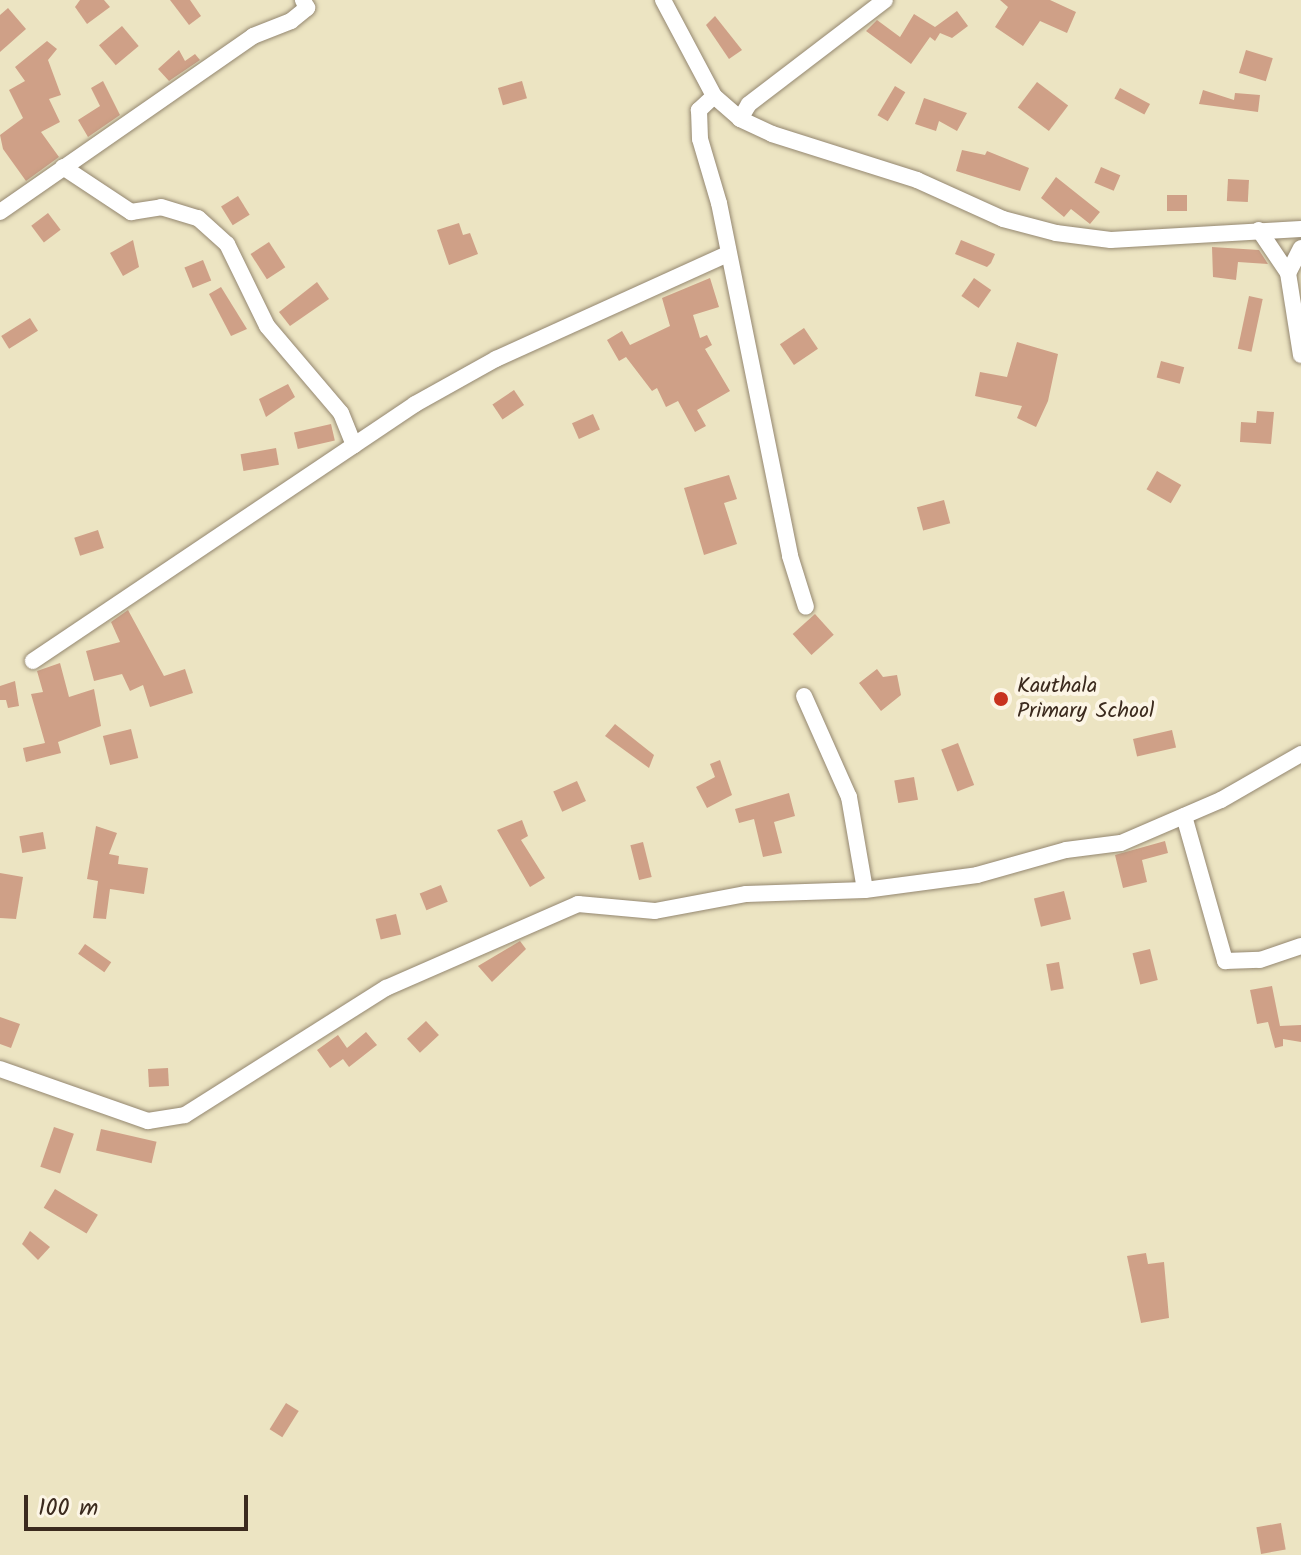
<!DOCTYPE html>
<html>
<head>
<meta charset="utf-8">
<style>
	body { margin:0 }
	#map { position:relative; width:1301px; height:1555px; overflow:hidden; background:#ece4c2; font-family:Kalam,sans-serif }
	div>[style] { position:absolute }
	.building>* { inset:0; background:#cfa087; transform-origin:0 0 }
	.roads { filter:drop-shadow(0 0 2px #948770) drop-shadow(0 0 2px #948770) }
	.minor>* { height:16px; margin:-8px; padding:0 8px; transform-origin:8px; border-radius:8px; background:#fff }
	.dots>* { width:22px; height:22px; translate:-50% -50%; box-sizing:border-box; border:4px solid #fcf5e5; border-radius:50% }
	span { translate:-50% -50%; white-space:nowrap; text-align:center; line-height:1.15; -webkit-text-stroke:8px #fcf5e5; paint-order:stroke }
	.poi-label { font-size:22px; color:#3b2a1e }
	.left { translate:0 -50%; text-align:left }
	.scale { position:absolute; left:24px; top:1495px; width:224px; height:36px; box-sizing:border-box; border:4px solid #3b2a1e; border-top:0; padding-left:10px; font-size:24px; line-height:28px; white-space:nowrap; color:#3b2a1e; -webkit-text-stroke:6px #fcf5e5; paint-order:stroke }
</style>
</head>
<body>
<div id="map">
	<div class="building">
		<div style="clip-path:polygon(80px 0,104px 0,110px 7px,87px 24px,75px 7px)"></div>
		<div style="clip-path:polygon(170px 0,190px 0,201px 16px,189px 25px)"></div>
		<div style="clip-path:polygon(1000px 0,1050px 0,1076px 12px,1067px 33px,1040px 21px,1023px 46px,995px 27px,1008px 7px)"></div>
		<div style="clip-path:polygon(8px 8px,26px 29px,0 52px,0 15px)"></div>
		<div style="clip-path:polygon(957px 11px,968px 26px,952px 38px,940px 33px,935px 41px,930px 37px,911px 64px,866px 31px,877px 20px,900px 37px,914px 14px,935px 27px)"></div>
		<div style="clip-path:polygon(715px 16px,742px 50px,729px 59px,706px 25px)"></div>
		<div style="left:122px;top:26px;width:26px;height:30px;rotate:50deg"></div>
		<div style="clip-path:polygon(47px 41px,57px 49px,48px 60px,61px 95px,49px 99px,60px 122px,41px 132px,59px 157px,26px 181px,3px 149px,0 135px,23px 118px,9px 90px,25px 81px,15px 67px)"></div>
		<div style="clip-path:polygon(179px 50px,185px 61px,195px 54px,200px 60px,169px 81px,158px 69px)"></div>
		<div style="left:1246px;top:50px;width:28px;height:24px;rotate:17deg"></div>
		<div style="clip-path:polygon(103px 81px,120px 115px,88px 137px,78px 120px,100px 106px,91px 88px)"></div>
		<div style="left:522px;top:81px;width:18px;height:25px;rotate:74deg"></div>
		<div style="left:1037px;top:82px;width:39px;height:32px;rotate:37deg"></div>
		<div style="left:895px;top:86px;width:12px;height:34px;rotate:31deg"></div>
		<div style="left:1120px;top:88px;width:34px;height:12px;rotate:28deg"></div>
		<div style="clip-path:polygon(1203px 90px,1234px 100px,1235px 93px,1260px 95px,1258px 112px,1199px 104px)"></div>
		<div style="clip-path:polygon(924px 98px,967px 113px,957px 131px,939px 121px,936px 131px,915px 124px)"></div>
		<div style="clip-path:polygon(962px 150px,985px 155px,987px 151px,1029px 168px,1020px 191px,956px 171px)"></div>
		<div style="left:1101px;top:167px;width:21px;height:17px;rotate:23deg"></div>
		<div style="clip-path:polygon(1056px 177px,1100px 212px,1090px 224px,1071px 209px,1064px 217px,1041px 198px)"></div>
		<div style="left:1228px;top:179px;width:21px;height:22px;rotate:3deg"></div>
		<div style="left:1167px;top:195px;width:20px;height:16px"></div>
		<div style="left:238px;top:196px;width:22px;height:20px;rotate:58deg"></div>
		<div style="left:48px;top:213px;width:21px;height:21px;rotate:53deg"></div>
		<div style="clip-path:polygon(459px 223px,463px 235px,470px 233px,478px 254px,449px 265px,437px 230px)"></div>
		<div style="clip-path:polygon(133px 240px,139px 267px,123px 276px,110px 253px)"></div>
		<div style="clip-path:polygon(961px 240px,995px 254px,991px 263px,987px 267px,955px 254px)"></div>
		<div style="left:269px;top:242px;width:30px;height:22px;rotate:57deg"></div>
		<div style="clip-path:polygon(1212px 247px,1259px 250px,1268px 264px,1238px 262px,1236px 280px,1213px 277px)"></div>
		<div style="left:203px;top:260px;width:22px;height:20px;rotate:68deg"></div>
		<div style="clip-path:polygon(710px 278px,719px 307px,693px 315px,700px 338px,707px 335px,712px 345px,705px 349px,730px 391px,697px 410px,706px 426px,695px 432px,678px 401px,666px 407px,657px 388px,652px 391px,626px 357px,619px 361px,607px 340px,622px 331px,630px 345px,670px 326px,662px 298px)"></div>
		<div style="left:974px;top:278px;width:21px;height:22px;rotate:35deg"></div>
		<div style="clip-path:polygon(317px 282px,329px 299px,290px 326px,279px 312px)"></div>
		<div style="clip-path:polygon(221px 287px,247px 329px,231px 336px,209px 294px)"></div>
		<div style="left:1249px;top:296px;width:14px;height:54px;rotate:12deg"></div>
		<div style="left:30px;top:318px;width:15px;height:34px;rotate:58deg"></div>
		<div style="left:804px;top:328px;width:25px;height:29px;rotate:56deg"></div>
		<div style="clip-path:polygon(1017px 342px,1058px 354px,1048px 401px,1036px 427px,1017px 418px,1022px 406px,975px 396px,980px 372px,1007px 377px)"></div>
		<div style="left:1161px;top:361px;width:24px;height:17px;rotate:15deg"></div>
		<div style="clip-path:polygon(288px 384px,295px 397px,266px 417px,259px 399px)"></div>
		<div style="left:514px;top:390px;width:18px;height:26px;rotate:56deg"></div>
		<div style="clip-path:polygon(1257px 411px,1274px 412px,1271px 444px,1240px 442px,1241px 422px,1256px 423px)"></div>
		<div style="left:593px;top:414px;width:17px;height:23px;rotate:66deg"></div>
		<div style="left:331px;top:424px;width:17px;height:38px;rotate:77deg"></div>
		<div style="left:276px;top:448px;width:17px;height:36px;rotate:80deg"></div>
		<div style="left:1157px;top:471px;width:28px;height:21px;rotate:30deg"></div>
		<div style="clip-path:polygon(729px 475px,737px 499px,724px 503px,737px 544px,704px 555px,684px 488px)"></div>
		<div style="left:944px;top:500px;width:24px;height:28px;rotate:75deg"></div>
		<div style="left:98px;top:530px;width:19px;height:25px;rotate:72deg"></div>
		<div style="clip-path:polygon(128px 610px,164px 676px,185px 669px,193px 693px,150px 707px,143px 685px,130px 691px,122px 674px,94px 681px,86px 651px,120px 642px,111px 622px)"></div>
		<div style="left:815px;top:614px;width:28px;height:30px;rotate:48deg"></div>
		<div style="clip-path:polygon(60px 663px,69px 697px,94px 689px,101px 726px,58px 742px,61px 753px,26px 762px,23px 748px,45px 743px,31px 694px,43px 692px,37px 671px)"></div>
		<div style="clip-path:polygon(877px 669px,883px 677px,897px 675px,901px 695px,881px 711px,859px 683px)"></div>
		<div style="clip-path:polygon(15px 681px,19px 706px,8px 708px,6px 700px,0 700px,0 686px)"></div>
		<div style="left:1032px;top:703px;width:23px;height:15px;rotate:5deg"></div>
		<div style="clip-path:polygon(615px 724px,654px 755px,649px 768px,605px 736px)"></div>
		<div style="left:131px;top:729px;width:30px;height:29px;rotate:76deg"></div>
		<div style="left:1172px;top:730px;width:18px;height:40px;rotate:77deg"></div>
		<div style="left:958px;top:743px;width:45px;height:18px;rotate:69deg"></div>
		<div style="clip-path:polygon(720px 760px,732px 795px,707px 808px,696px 787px,715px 777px,710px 764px)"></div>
		<div style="left:914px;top:777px;width:23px;height:20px;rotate:80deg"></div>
		<div style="left:577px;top:781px;width:22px;height:26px;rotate:66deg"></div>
		<div style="clip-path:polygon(789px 793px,795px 816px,774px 822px,782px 853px,763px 857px,754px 819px,739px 823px,735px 809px)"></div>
		<div style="clip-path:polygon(522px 820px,528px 836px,521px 840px,545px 878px,530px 887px,497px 830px)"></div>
		<div style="clip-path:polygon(96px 826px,117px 833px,109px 854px,119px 856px,118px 864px,148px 868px,144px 894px,110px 889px,106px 919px,93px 918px,98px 881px,87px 879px)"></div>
		<div style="left:43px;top:832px;width:17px;height:24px;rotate:80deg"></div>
		<div style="clip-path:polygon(1165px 841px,1168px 853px,1142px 860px,1147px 882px,1123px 888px,1115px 855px)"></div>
		<div style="left:643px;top:842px;width:36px;height:13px;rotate:76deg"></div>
		<div style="clip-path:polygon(0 873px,23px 877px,16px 919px,0 918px)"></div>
		<div style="left:441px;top:885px;width:18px;height:23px;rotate:68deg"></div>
		<div style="left:1064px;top:891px;width:29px;height:31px;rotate:76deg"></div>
		<div style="left:396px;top:914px;width:21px;height:21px;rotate:76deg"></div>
		<div style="clip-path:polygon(520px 941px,526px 949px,492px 982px,478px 966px)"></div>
		<div style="left:85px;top:944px;width:32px;height:12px;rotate:35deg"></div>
		<div style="left:1150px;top:949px;width:32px;height:18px;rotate:76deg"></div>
		<div style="left:1059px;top:962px;width:27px;height:13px;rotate:80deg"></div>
		<div style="clip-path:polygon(1272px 986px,1280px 1026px,1301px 1025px,1301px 1042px,1283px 1039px,1283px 1046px,1275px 1048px,1268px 1022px,1257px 1024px,1250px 990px)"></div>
		<div style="clip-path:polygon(0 1017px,20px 1024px,11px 1048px,0 1044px)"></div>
		<div style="left:426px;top:1021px;width:19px;height:26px;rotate:47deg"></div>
		<div style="clip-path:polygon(366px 1032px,377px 1045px,349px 1067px,343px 1059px,330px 1068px,317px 1050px,338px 1035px,347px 1048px)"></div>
		<div style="left:168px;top:1068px;width:18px;height:20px;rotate:87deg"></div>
		<div style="left:54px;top:1127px;width:21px;height:42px;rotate:19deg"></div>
		<div style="left:101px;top:1129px;width:57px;height:22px;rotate:13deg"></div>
		<div style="left:55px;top:1189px;width:50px;height:22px;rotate:31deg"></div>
		<div style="clip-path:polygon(30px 1231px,50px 1247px,38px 1260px,22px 1244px)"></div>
		<div style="clip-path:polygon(1146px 1253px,1148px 1264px,1164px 1262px,1169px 1318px,1141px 1323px,1127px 1256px)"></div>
		<div style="left:286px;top:1403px;width:15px;height:31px;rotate:32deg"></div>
		<div style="left:1281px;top:1523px;width:27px;height:25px;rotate:80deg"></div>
	</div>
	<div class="roads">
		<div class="minor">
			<div style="left:663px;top:0;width:109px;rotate:62deg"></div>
			<div style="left:714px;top:96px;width:35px;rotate:41deg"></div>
			<div style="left:740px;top:119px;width:35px;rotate:25deg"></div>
			<div style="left:772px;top:134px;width:152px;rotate:17.6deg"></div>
			<div style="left:917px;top:180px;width:94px;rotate:24.4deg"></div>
			<div style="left:1003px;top:219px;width:55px;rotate:14.8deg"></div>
			<div style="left:1056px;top:233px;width:55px;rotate:7.3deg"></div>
			<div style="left:1111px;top:240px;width:190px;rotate:-3.3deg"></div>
			<div style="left:714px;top:96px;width:21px;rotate:137deg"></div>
			<div style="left:699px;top:110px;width:29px;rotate:88deg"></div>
			<div style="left:700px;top:139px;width:67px;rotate:73.5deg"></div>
			<div style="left:719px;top:203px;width:360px;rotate:78.6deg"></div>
			<div style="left:790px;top:556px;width:53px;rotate:72.6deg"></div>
			<div style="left:740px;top:119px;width:17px;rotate:-59deg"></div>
			<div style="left:749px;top:104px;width:171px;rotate:-37.4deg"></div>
			<div style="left:63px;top:167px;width:82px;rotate:33.5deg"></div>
			<div style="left:131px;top:212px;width:30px;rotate:-9deg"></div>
			<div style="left:161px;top:207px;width:39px;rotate:17deg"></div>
			<div style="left:198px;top:218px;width:39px;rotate:42deg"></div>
			<div style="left:227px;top:244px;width:91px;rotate:64deg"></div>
			<div style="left:267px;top:326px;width:114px;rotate:49.6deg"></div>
			<div style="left:341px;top:413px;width:35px;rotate:68deg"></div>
			<div style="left:0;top:212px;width:308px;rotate:-34.8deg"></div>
			<div style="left:253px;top:36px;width:41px;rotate:-21.5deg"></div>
			<div style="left:291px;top:21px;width:21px;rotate:-39deg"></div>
			<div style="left:307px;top:8px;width:9px;rotate:-117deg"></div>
			<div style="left:1259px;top:230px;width:52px;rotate:56deg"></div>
			<div style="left:1301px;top:248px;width:28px;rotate:117deg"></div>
			<div style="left:1288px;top:273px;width:83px;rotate:81deg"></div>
			<div style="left:33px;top:661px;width:460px;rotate:-33.9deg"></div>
			<div style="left:415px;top:404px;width:93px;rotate:-29.1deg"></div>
			<div style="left:496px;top:359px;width:255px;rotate:-24.4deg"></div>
			<div style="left:804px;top:696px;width:111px;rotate:66deg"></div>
			<div style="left:849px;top:797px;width:94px;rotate:80.2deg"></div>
			<div style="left:1184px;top:816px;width:151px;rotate:74.2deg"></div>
			<div style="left:1225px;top:961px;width:35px;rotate:-2deg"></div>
			<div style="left:1260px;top:960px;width:43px;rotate:-18.9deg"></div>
			<div style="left:0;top:1069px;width:157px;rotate:19.4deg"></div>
			<div style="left:148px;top:1121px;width:37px;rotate:-9deg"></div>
			<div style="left:185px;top:1115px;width:238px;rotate:-32.3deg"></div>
			<div style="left:386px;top:988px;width:210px;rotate:-23.6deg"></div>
			<div style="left:578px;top:904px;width:77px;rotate:5.2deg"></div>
			<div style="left:655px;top:911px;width:93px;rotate:-10.6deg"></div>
			<div style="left:746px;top:894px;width:119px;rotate:-1.9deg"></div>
			<div style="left:865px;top:890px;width:113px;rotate:-7.6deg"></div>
			<div style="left:977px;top:875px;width:92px;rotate:-15.7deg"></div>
			<div style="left:1066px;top:850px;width:55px;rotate:-7.3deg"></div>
			<div style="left:1121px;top:843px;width:109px;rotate:-23.3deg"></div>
			<div style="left:1221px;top:800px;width:92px;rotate:-29.9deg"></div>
		</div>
	</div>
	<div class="dots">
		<div style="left:1001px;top:699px;background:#c8321e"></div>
	</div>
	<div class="poi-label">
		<span class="left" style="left:1017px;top:699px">Kauthala<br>Primary School</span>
	</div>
	<div class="scale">100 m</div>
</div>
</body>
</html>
